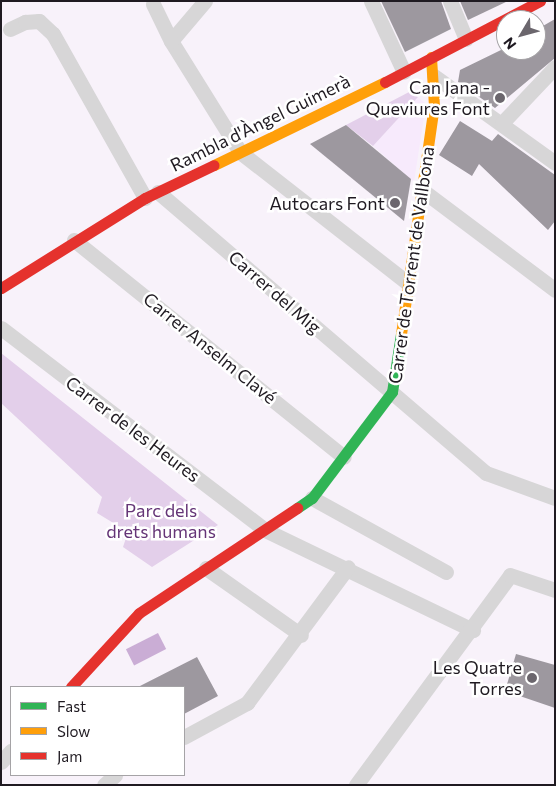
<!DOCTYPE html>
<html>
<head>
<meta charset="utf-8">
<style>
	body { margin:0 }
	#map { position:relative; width:556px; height:786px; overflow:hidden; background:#f8f2fa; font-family:Commissioner,sans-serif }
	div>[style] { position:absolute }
	.built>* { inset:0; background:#f7eafc }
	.green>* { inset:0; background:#e3cfea }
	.water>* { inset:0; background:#caadd5; transform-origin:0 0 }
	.building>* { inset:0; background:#9d989f }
	.street>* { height:15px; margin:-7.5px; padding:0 7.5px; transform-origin:7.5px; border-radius:7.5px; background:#d7d6d7 }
	.fast>* { height:11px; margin:-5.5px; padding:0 5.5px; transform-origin:5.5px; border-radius:5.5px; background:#30b455 }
	.slow>* { height:11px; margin:-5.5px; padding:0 5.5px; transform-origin:5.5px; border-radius:5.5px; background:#ff9f0a }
	.jam>* { height:11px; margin:-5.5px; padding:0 5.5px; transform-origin:5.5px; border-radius:5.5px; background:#e5322d }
	.dots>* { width:14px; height:14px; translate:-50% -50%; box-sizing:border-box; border:2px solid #fff; border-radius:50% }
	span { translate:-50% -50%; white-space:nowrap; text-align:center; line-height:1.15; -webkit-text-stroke:5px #fff; paint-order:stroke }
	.poi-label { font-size:18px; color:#1f1a21 }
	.right { translate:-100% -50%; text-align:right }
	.street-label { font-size:18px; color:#1f1a21 }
	.park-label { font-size:18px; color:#653577 }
	.frame { position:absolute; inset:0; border:2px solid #1f1a21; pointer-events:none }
	.legend { position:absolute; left:10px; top:686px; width:175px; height:90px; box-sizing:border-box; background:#fff; border:1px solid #a5a3a6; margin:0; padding:6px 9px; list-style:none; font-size:15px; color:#1f1a21 }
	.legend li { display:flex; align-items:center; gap:10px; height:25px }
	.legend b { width:25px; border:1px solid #a5a3a6 }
	.north { position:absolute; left:496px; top:10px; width:50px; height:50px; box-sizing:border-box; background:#fff; border:1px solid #a5a3a6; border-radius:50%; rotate:233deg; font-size:14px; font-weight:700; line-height:20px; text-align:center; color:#1f1a21 }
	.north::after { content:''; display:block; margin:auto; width:18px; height:22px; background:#6b666d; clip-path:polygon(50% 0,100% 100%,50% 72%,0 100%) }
</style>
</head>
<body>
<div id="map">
	<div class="built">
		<div style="clip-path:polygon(418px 97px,426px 104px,414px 182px,373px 146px)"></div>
	</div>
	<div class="green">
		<div style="clip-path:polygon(411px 91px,418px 97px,373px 146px,346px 125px)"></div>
		<div style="clip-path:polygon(1px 353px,218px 525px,152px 567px,123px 547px,128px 532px,97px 513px,102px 497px,1px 403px)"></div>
	</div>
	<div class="water">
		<div style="left:158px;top:633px;width:18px;height:36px;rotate:63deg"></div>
	</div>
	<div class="building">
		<div style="clip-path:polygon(381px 1px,441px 1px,451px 29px,405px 52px)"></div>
		<div style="clip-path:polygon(460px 1px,508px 1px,468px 20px)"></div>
		<div style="clip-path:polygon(555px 19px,555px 58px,495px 108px,458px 82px,460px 70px,501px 50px,536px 50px,536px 30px)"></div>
		<div style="clip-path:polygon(460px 121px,492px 141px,498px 134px,555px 175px,555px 221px,548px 230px,479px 164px,472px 176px,439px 155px)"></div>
		<div style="clip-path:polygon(346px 125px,411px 179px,404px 221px,310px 144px)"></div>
		<div style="clip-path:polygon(516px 654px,555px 665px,555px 708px,505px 691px)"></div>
		<div style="clip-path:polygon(197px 657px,218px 696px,184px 714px,184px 687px,138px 687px)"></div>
	</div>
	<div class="street">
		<div style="left:205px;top:1px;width:52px;rotate:130.4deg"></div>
		<div style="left:171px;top:41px;width:131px;rotate:58.1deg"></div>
		<div style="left:240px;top:152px;width:214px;rotate:38deg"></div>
		<div style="left:371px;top:1px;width:78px;rotate:65.1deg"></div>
		<div style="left:450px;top:1px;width:41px;rotate:67.2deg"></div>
		<div style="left:153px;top:4px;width:41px;rotate:64.1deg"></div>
		<div style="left:10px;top:29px;width:17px;rotate:-25deg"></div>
		<div style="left:25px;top:22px;width:14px;rotate:-4deg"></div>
		<div style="left:39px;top:21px;width:19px;rotate:43deg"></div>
		<div style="left:53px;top:34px;width:188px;rotate:60.7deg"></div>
		<div style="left:434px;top:76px;width:149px;rotate:35.7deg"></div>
		<div style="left:502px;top:123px;width:77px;rotate:-46.6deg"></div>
		<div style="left:422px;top:190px;width:166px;rotate:36.9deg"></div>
		<div style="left:158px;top:192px;width:432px;rotate:40.6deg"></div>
		<div style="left:486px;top:473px;width:73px;rotate:19.9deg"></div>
		<div style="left:74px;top:240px;width:346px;rotate:38.8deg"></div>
		<div style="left:1px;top:328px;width:332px;rotate:37.4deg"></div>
		<div style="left:265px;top:530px;width:231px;rotate:25.7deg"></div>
		<div style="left:312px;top:498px;width:153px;rotate:28.9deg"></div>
		<div style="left:206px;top:568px;width:116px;rotate:35.2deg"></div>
		<div style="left:184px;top:737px;width:72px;rotate:-28.4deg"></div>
		<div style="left:247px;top:703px;width:169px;rotate:-53.4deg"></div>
		<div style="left:1px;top:762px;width:15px;rotate:-48deg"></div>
		<div style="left:104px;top:785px;width:15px;rotate:-42deg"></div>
		<div style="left:356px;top:785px;width:260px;rotate:-53.7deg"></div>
		<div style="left:510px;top:575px;width:47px;rotate:18.4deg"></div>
	</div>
	<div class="fast">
		<div style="left:297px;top:508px;width:18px;rotate:-34deg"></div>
		<div style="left:312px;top:498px;width:133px;rotate:-53deg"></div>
		<div style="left:392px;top:392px;width:59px;rotate:-81.2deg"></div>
	</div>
	<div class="slow">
		<div style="left:214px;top:165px;width:190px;rotate:-25.9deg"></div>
		<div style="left:401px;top:334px;width:230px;rotate:-81.8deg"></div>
		<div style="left:434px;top:106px;width:49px;rotate:-93.5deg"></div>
	</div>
	<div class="jam">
		<div style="left:385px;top:82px;width:175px;rotate:-27.6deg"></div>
		<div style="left:1px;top:288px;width:170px;rotate:-32deg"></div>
		<div style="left:145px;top:198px;width:76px;rotate:-25.6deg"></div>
		<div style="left:71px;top:687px;width:100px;rotate:-47.4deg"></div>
		<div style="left:139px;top:613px;width:190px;rotate:-33.6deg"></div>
	</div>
	<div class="dots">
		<div style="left:500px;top:98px;background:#6b666d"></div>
		<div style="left:395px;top:203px;background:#6b666d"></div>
		<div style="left:532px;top:678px;background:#6b666d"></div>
	</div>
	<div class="poi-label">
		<span class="right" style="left:490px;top:98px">Can Jana -<br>Queviures Font</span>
		<span class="right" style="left:385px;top:203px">Autocars Font</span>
		<span class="right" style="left:522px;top:678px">Les Quatre<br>Torres</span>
	</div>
	<div class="street-label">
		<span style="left:260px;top:123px;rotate:-26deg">Rambla d'Àngel Guimerà</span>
		<span style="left:411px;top:265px;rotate:-82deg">Carrer de Torrent de Vallbona</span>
		<span style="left:275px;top:292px;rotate:41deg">Carrer del Mig</span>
		<span style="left:210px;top:348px;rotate:39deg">Carrer Anselm Clavé</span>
		<span style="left:133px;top:429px;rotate:37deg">Carrer de les Heures</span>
	</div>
	<div class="park-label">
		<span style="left:161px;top:521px">Parc dels<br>drets humans</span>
	</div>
	<div class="frame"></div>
	<ul class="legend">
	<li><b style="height:6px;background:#30b455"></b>Fast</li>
	<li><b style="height:6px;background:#ff9f0a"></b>Slow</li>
	<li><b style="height:6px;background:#e5322d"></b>Jam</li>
	</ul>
	<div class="north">N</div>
</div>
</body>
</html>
